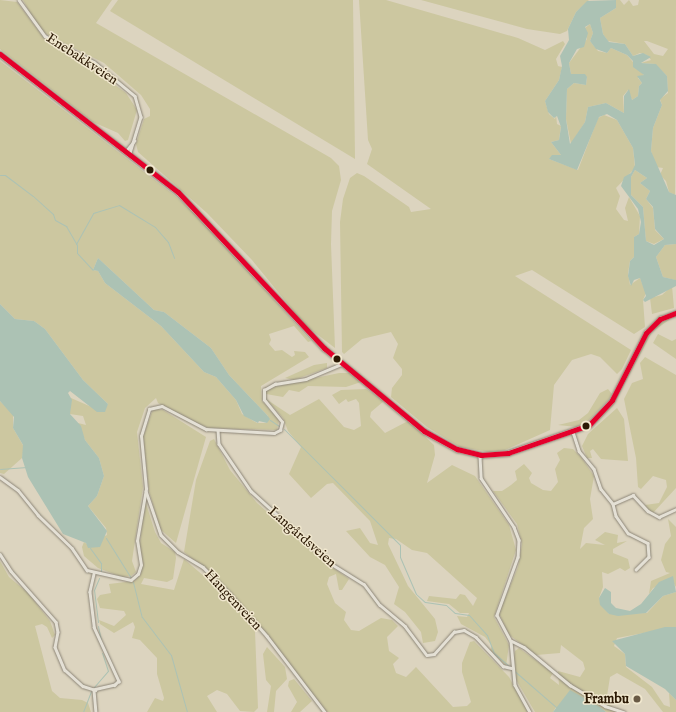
<!DOCTYPE html>
<html>
<head>
<meta charset="utf-8">
<style>
	body { margin:0 }
	#map { position:relative; width:676px; height:712px; overflow:hidden; background:#dcd4bf; font-family:"IM FELL English",serif }
	div>[style] { position:absolute }
	.green>* { inset:0; background:#ccc7a0 }
	.water>* { inset:0; background:#acc2b4 }
	.stream>* { height:1px; margin:-0.5px; padding:0 0.5px; transform-origin:0.5px; border-radius:0.5px; background:#acc2b4 }
	.roads { filter:drop-shadow(0 0 1px #8d8678) drop-shadow(0 0 1px #8d8678) }
	.street>* { height:2.5px; margin:-1.25px; padding:0 1.25px; transform-origin:1.25px; border-radius:1.25px; background:#e4e0d5 }
	.primary>* { height:4.5px; margin:-2.25px; padding:0 2.25px; transform-origin:2.25px; border-radius:2.25px; background:#dfdbce }
	.bus-1>* { height:5px; margin:-2.5px; padding:0 2.5px; transform-origin:2.5px; border-radius:2.5px; background:#e4002b }
	.dots>* { width:11px; height:11px; translate:-50% -50%; box-sizing:border-box; border:2px solid #f0e7ce; border-radius:50% }
	span { translate:-50% -50%; white-space:nowrap; text-align:center; line-height:1.15; -webkit-text-stroke:3px #f0e7ce; paint-order:stroke }
	.street-label { font-size:14px; color:#2b1904 }
	.poi-label { font-size:14px; color:#2b1904; font-weight:700 }
	.right { translate:-100% -50%; text-align:right }
</style>
</head>
<body>
<div id="map">
	<div class="green">
		<div style="clip-path:polygon(0 0,17px 2px,46px 41px,78px 58px,126px 93px,137px 110px,128px 140px,125px 141px,118px 133px,93px 122px,0 49px)"></div>
		<div style="clip-path:polygon(23px 0,112px 0,96px 23px,331px 158px,339px 166px,341px 180px,332px 211px,331px 244px,335px 348px,305px 325px,252px 260px,207px 213px,138px 152px,136px 144px,144px 119px,150px 116px,150px 109px,141px 95px,104px 63px,46px 34px,38px 27px)"></div>
		<div style="clip-path:polygon(118px 0,353px 0,355px 159px,110px 11px)"></div>
		<div style="clip-path:polygon(359px 0,386px 0,518px 38px,545px 50px,563px 41px,565px 44px,556px 59px,558px 66px,562px 67px,559px 80px,545px 101px,549px 114px,555px 119px,556px 115px,557px 124px,561px 126px,559px 140px,551px 142px,561px 155px,549px 159px,578px 170px,598px 118px,604px 115px,617px 120px,633px 148px,635px 168px,616px 188px,620px 196px,616px 209px,624px 220px,628px 221px,625px 208px,629px 197px,640px 216px,639px 234px,634px 237px,634px 257px,630px 261px,628px 273px,630px 285px,640px 278px,646px 293px,643px 300px,645px 327px,634px 334px,532px 270px,515px 276px,631px 350px,622px 369px,617px 374px,600px 357px,591px 354px,572px 360px,554px 385px,550px 430px,505px 450px,490px 452px,460px 447px,427px 427px,391px 397px,392px 388px,402px 375px,402px 369px,393px 358px,398px 344px,391px 332px,362px 339px,344px 354px,342px 352px,340px 222px,343px 199px,350px 178px,357px 173px,364px 176px,409px 207px,411px 212px,431px 209px,367px 164px,372px 149px,368px 140px)"></div>
		<div style="clip-path:polygon(421px 0,589px 0,576px 12px,567px 31px,560px 34px,527px 29px)"></div>
		<div style="clip-path:polygon(evenodd,616px 0,620px 0,624px 5px,629px 0,633px 6px,638px 5px,639px 0,676px 0,675px 195px,669px 192px,666px 181px,660px 175px,663px 168px,656px 167px,651px 151px,653px 128px,662px 105px,660px 99px,668px 93px,667px 76px,655px 64px,641px 63px,651px 60px,647px 55px,640px 53px,633px 56px,625px 44px,608px 41px,603px 34px,600px 18px,616px 8px,616px 0,644px 41px,647px 41px,668px 49px,663px 56px,654px 54px,644px 41px)"></div>
		<div style="clip-path:polygon(590px 24px,593px 33px,590px 41px,598px 51px,607px 53px,611px 48px,627px 55px,644px 75px,638px 78px,642px 83px,639px 86px,638px 96px,632px 100px,628px 90px,623px 96px,624px 113px,606px 103px,588px 107px,585px 122px,571px 144px,566px 119px,567px 89px,574px 83px,586px 85px,587px 77px,571px 74px,569px 63px,587px 39px,585px 28px)"></div>
		<div style="clip-path:polygon(evenodd,0 61px,174px 195px,201px 220px,311px 341px,308px 342px,294px 326px,269px 334px,271px 340px,269px 344px,275px 351px,282px 350px,292px 357px,295px 355px,294px 351px,305px 352px,309px 357px,261px 386px,262px 401px,279px 420px,277px 430px,209px 428px,186px 419px,158px 403px,156px 398px,145px 408px,137px 432px,143px 487px,132px 561px,136px 572px,131px 576px,122px 577px,98px 568px,84px 556px,82px 547px,84px 542px,87px 544px,107px 535px,106px 528px,88px 506px,97px 496px,104px 476px,99px 458px,85px 440px,78px 423px,86px 425px,83px 416px,70px 414px,69px 408px,71px 398px,103px 412px,108px 404px,83px 380px,45px 329px,34px 321px,15px 319px,0 304px,0 61px,98px 258px,154px 310px,164px 312px,211px 348px,229px 375px,268px 416px,267px 423px,257px 423px,242px 414px,236px 400px,216px 377px,204px 372px,161px 326px,105px 283px,98px 271px,93px 270px,98px 258px)"></div>
		<div style="clip-path:polygon(635px 170px,647px 178px,640px 183px,650px 191px,646px 199px,653px 208px,655px 230px,664px 239px,654px 244px,646px 241px,643px 207px,631px 195px,631px 177px)"></div>
		<div style="clip-path:polygon(676px 244px,676px 280px,675px 280px,663px 277px,656px 257px,665px 245px)"></div>
		<div style="clip-path:polygon(672px 286px,674px 308px,652px 314px,650px 298px,662px 295px)"></div>
		<div style="clip-path:polygon(676px 315px,652px 332px,613px 406px,591px 428px,611px 406px,645px 336px,659px 322px)"></div>
		<div style="clip-path:polygon(658px 334px,672px 341px,676px 339px,676px 359px,653px 343px)"></div>
		<div style="clip-path:polygon(645px 357px,676px 375px,676px 488px,652px 514px,645px 505px,659px 503px,667px 487px,666px 480px,653px 476px,641px 489px,638px 487px,636px 458px,624px 399px,632px 383px,643px 379px,640px 363px)"></div>
		<div style="clip-path:polygon(327px 363px,327px 368px,294px 380px,285px 378px,314px 365px)"></div>
		<div style="clip-path:polygon(339px 373px,349px 373px,361px 382px,346px 387px,308px 386px,299px 392px,289px 390px,283px 397px,266px 394px,266px 390px,273px 387px)"></div>
		<div style="clip-path:polygon(366px 389px,384px 401px,371px 412px,370px 417px,385px 433px,408px 421px,434px 445px,435px 455px,427px 483px,452px 465px,475px 476px,509px 525px,516px 550px,494px 617px,509px 645px,506px 666px,490px 650px,492px 646px,485px 637px,461px 624px,457px 616px,467px 617px,469px 613px,460px 613px,449px 604px,427px 601px,429px 596px,456px 599px,460px 594px,465px 595px,473px 606px,477px 598px,427px 553px,412px 550px,396px 539px,389px 538px,388px 544px,408px 586px,435px 619px,438px 632px,435px 641px,423px 643px,421px 632px,405px 612px,394px 604px,399px 587px,385px 565px,370px 557px,346px 531px,360px 528px,370px 543px,378px 545px,370px 521px,333px 483px,327px 484px,311px 498px,289px 474px,301px 447px,288px 431px,283px 418px,266px 399px,290px 415px,319px 399px,344px 427px,354px 430px,361px 426px,359px 403px,356px 399px,348px 402px,346px 399px,339px 404px,332px 395px,341px 390px)"></div>
		<div style="clip-path:polygon(608px 389px,612px 394px,608px 400px,586px 423px,577px 427px,558px 425px,579px 420px,588px 413px,600px 393px)"></div>
		<div style="clip-path:polygon(0 401px,13px 414px,13px 428px,24px 447px,22px 458px,4px 474px,0 473px)"></div>
		<div style="clip-path:polygon(617px 408px,624px 419px,628px 461px,601px 459px,593px 449px,590px 451px,592px 458px,587px 458px,582px 446px,588px 434px)"></div>
		<div style="clip-path:polygon(153px 409px,163px 410px,206px 437px,176px 543px,160px 529px,149px 491px,143px 437px)"></div>
		<div style="clip-path:polygon(214px 439px,230px 470px,257px 503px,322px 560px,349px 579px,342px 590px,339px 590px,336px 574px,329px 577px,327px 584px,335px 603px,346px 612px,344px 620px,351px 630px,359px 631px,381px 618px,392px 620px,398px 626px,387px 637px,389px 651px,399px 658px,393px 664px,396px 673px,406px 677px,416px 667px,453px 707px,467px 706px,471px 702px,462px 672px,462px 663px,470px 642px,474px 641px,509px 677px,528px 712px,327px 712px,230px 591px,184px 552px,196px 480px,210px 441px)"></div>
		<div style="clip-path:polygon(564px 448px,573px 449px,581px 457px,594px 476px,590px 499px,593px 519px,584px 528px,580px 549px,586px 543px,605px 545px,595px 540px,605px 532px,618px 535px,617px 543px,627px 541px,613px 549px,613px 553px,628px 559px,630px 568px,625px 571px,620px 568px,608px 574px,602px 572px,603px 587px,599px 598px,609px 614px,647px 613px,663px 596px,676px 592px,676px 627px,617px 638px,614px 646px,625px 654px,626px 667px,652px 687px,664px 705px,670px 707px,669px 693px,676px 700px,676px 712px,663px 712px,645px 689px,617px 673px,610px 677px,607px 696px,608px 703px,618px 712px,606px 712px,600px 707px,556px 707px,553px 712px,535px 712px,515px 678px,513px 664px,515px 651px,519px 648px,553px 673px,550px 678px,559px 685px,558px 671px,580px 677px,585px 669px,583px 662px,561px 645px,560px 653px,536px 655px,508px 634px,499px 613px,518px 567px,522px 544px,517px 524px,493px 491px,502px 491px,511px 485px,517px 480px,515px 471px,524px 464px,532px 473px,529px 478px,531px 483px,543px 490px,551px 491px,558px 482px,555px 469px,560px 460px,557px 453px)"></div>
		<div style="clip-path:polygon(145px 500px,155px 532px,161px 543px,175px 552px,176px 558px,173px 579px,167px 582px,144px 578px,141px 584px,174px 590px,184px 559px,227px 596px,255px 631px,258px 708px,254px 712px,240px 711px,227px 694px,217px 690px,207px 696px,217px 712px,147px 712px,155px 698px,163px 701px,164px 698px,157px 674px,157px 658px,140px 640px,132px 638px,135px 627px,133px 622px,114px 633px,100px 624px,99px 620px,114px 626px,126px 615px,124px 611px,100px 608px,97px 599px,100px 595px,111px 593px,109px 584px,134px 581px,141px 574px,140px 543px)"></div>
		<div style="clip-path:polygon(668px 519px,676px 527px,676px 587px,672px 581px,653px 588px,649px 594px,651px 581px,670px 573px,666px 572px,661px 560px,665px 544px,671px 536px)"></div>
		<div style="clip-path:polygon(0 561px,9px 577px,28px 593px,50px 621px,55px 635px,52px 638px,47px 627px,42px 624px,35px 626px,52px 691px,60px 698px,82px 700px,88px 703px,91px 712px,0 712px)"></div>
		<div style="clip-path:polygon(267px 647px,285px 667px,287px 679px,276px 691px,274px 712px,267px 712px,271px 686px,266px 680px,263px 654px)"></div>
		<div style="clip-path:polygon(294px 679px,312px 701px,300px 712px,291px 712px,297px 702px,288px 686px,289px 681px)"></div>
	</div>
	<div class="water">
		<div style="clip-path:polygon(evenodd,616px 0,616px 8px,600px 18px,603px 34px,609px 42px,625px 44px,633px 56px,643px 53px,651px 57px,641px 63px,656px 64px,667px 76px,668px 91px,660px 100px,662px 105px,653px 128px,651px 151px,669px 192px,676px 195px,676px 244px,665px 245px,656px 257px,663px 277px,676px 280px,676px 286px,645px 302px,643px 300px,646px 296px,640px 278px,634px 280px,631px 286px,628px 276px,630px 261px,634px 257px,634px 237px,639px 234px,641px 222px,638px 209px,621px 186px,624px 177px,631px 173px,635px 165px,633px 148px,617px 120px,607px 114px,599px 117px,577px 170px,549px 159px,552px 155px,561px 155px,551px 142px,559px 140px,561px 127px,557px 116px,554px 118px,548px 112px,545px 101px,559px 80px,562px 66px,560px 56px,569px 40px,568px 29px,576px 12px,587px 1px,616px 0,590px 24px,593px 33px,590px 41px,596px 49px,607px 53px,611px 48px,627px 55px,633px 61px,633px 67px,644px 75px,637px 76px,642px 83px,639px 86px,638px 96px,632px 100px,629px 89px,624px 96px,624px 113px,606px 103px,588px 107px,585px 122px,570px 144px,566px 119px,567px 89px,574px 83px,586px 85px,587px 77px,585px 74px,571px 74px,569px 63px,577px 49px,584px 47px,588px 33px,585px 27px,590px 24px,616px 0,635px 170px,647px 178px,640px 183px,650px 191px,646px 199px,653px 207px,655px 229px,664px 239px,654px 245px,646px 241px,643px 207px,631px 195px,631px 177px,635px 170px)"></div>
		<div style="clip-path:polygon(98px 258px,154px 310px,164px 312px,211px 348px,229px 375px,267px 415px,270px 419px,267px 423px,259px 421px,258px 423px,244px 416px,236px 400px,216px 377px,204px 372px,161px 326px,105px 283px,98px 271px,93px 270px)"></div>
		<div style="clip-path:polygon(0 304px,15px 319px,34px 321px,45px 329px,83px 380px,108px 404px,105px 412px,97px 412px,70px 391px,68px 393px,72px 400px,70px 414px,81px 426px,85px 440px,99px 458px,104px 476px,97px 496px,88px 506px,107px 531px,100px 547px,88px 548px,86px 543px,63px 534px,28px 477px,22px 458px,23px 445px,13px 428px,14px 417px,0 401px)"></div>
		<div style="clip-path:polygon(673px 576px,676px 592px,663px 596px,646px 613px,618px 616px,609px 614px,600px 605px,599px 598px,605px 588px,611px 592px,611px 603px,616px 608px,630px 611px,641px 604px,659px 582px)"></div>
		<div style="clip-path:polygon(665px 627px,676px 627px,676px 700px,665px 689px,626px 666px,625px 654px,612px 641px)"></div>
		<div style="clip-path:polygon(570px 690px,600px 707px,606px 712px,553px 712px)"></div>
	</div>
	<div class="stream">
		<div style="left:0;top:175px;width:5px"></div>
		<div style="left:5px;top:175px;width:35px;rotate:37deg"></div>
		<div style="left:33px;top:196px;width:27px;rotate:42deg"></div>
		<div style="left:53px;top:214px;width:6px;rotate:72deg"></div>
		<div style="left:55px;top:220px;width:13px;rotate:29deg"></div>
		<div style="left:66px;top:226px;width:22px;rotate:60deg"></div>
		<div style="left:77px;top:245px;width:8px;rotate:90deg"></div>
		<div style="left:77px;top:253px;width:23px;rotate:47deg"></div>
		<div style="left:76px;top:244px;width:35px;rotate:-61deg"></div>
		<div style="left:93px;top:213px;width:27px;rotate:-17deg"></div>
		<div style="left:119px;top:205px;width:42px;rotate:31.4deg"></div>
		<div style="left:155px;top:227px;width:20px;rotate:49deg"></div>
		<div style="left:168px;top:242px;width:17px;rotate:69deg"></div>
		<div style="left:270px;top:420px;width:11px;rotate:34deg"></div>
		<div style="left:284px;top:429px;width:164px;rotate:45deg"></div>
		<div style="left:400px;top:545px;width:12px;rotate:90deg"></div>
		<div style="left:400px;top:557px;width:40px;rotate:66.6deg"></div>
		<div style="left:416px;top:594px;width:12px;rotate:42deg"></div>
		<div style="left:425px;top:602px;width:21px;rotate:8deg"></div>
		<div style="left:446px;top:605px;width:12px;rotate:42deg"></div>
		<div style="left:455px;top:613px;width:14px;rotate:8deg"></div>
		<div style="left:469px;top:615px;width:27px;rotate:48deg"></div>
		<div style="left:487px;top:635px;width:19px;rotate:69deg"></div>
		<div style="left:494px;top:653px;width:20px;rotate:41deg"></div>
		<div style="left:0;top:469px;width:27px;rotate:-4deg"></div>
		<div style="left:106px;top:538px;width:47px;rotate:58deg"></div>
		<div style="left:90px;top:548px;width:19px;rotate:54deg"></div>
		<div style="left:101px;top:563px;width:10px;rotate:90deg"></div>
		<div style="left:133px;top:582px;width:36px;rotate:76deg"></div>
		<div style="left:142px;top:617px;width:48px;rotate:52.7deg"></div>
		<div style="left:171px;top:655px;width:59px;rotate:74.3deg"></div>
		<div style="left:98px;top:622px;width:32px;rotate:-97deg"></div>
		<div style="left:94px;top:590px;width:13px;rotate:-67deg"></div>
		<div style="left:98px;top:626px;width:14px;rotate:78deg"></div>
		<div style="left:511px;top:668px;width:60px;rotate:40.9deg"></div>
		<div style="left:94px;top:687px;width:21px;rotate:-49deg"></div>
		<div style="left:108px;top:671px;width:19px;rotate:-108deg"></div>
		<div style="left:83px;top:712px;width:22px;rotate:-69deg"></div>
	</div>
	<div class="roads">
		<div class="street">
			<div style="left:19px;top:0;width:44px;rotate:54.2deg"></div>
			<div style="left:45px;top:36px;width:55px;rotate:28deg"></div>
			<div style="left:94px;top:62px;width:53px;rotate:39.7deg"></div>
			<div style="left:135px;top:96px;width:22px;rotate:74deg"></div>
			<div style="left:141px;top:117px;width:39px;rotate:107deg"></div>
			<div style="left:126px;top:151px;width:13px;rotate:-51deg"></div>
			<div style="left:218px;top:430px;width:14px;rotate:86deg"></div>
			<div style="left:219px;top:444px;width:57px;rotate:55.8deg"></div>
			<div style="left:251px;top:491px;width:107px;rotate:42.3deg"></div>
			<div style="left:330px;top:563px;width:40px;rotate:32deg"></div>
			<div style="left:364px;top:584px;width:26px;rotate:53deg"></div>
			<div style="left:380px;top:605px;width:33px;rotate:40deg"></div>
			<div style="left:405px;top:626px;width:36px;rotate:53deg"></div>
			<div style="left:427px;top:655px;width:7px;rotate:-8deg"></div>
			<div style="left:434px;top:654px;width:30px;rotate:-48deg"></div>
			<div style="left:454px;top:632px;width:10px;rotate:-11deg"></div>
			<div style="left:464px;top:630px;width:14px;rotate:30deg"></div>
			<div style="left:476px;top:637px;width:40px;rotate:47deg"></div>
			<div style="left:503px;top:666px;width:8px;rotate:14deg"></div>
			<div style="left:573px;top:432px;width:20px;rotate:72deg"></div>
			<div style="left:579px;top:451px;width:23px;rotate:50deg"></div>
			<div style="left:594px;top:469px;width:21px;rotate:71deg"></div>
			<div style="left:601px;top:489px;width:19px;rotate:51deg"></div>
			<div style="left:613px;top:504px;width:22px;rotate:-24deg"></div>
			<div style="left:633px;top:495px;width:22px;rotate:47deg"></div>
			<div style="left:648px;top:511px;width:13px;rotate:29deg"></div>
			<div style="left:659px;top:517px;width:19px;rotate:-25deg"></div>
			<div style="left:480px;top:456px;width:22px;rotate:87deg"></div>
			<div style="left:481px;top:478px;width:59px;rotate:56deg"></div>
			<div style="left:514px;top:527px;width:14px;rotate:69deg"></div>
			<div style="left:519px;top:540px;width:17px;rotate:93deg"></div>
			<div style="left:518px;top:557px;width:62px;rotate:109.9deg"></div>
			<div style="left:497px;top:615px;width:30px;rotate:62deg"></div>
			<div style="left:511px;top:641px;width:44px;rotate:84.8deg"></div>
			<div style="left:515px;top:685px;width:31px;rotate:61deg"></div>
			<div style="left:0;top:477px;width:22px;rotate:36deg"></div>
			<div style="left:18px;top:490px;width:32px;rotate:51deg"></div>
			<div style="left:38px;top:515px;width:47px;rotate:44.1deg"></div>
			<div style="left:72px;top:548px;width:27px;rotate:56deg"></div>
			<div style="left:87px;top:570px;width:45px;rotate:12.8deg"></div>
			<div style="left:131px;top:580px;width:9px;rotate:-41deg"></div>
			<div style="left:138px;top:574px;width:9px;rotate:-72deg"></div>
			<div style="left:141px;top:565px;width:24px;rotate:-99deg"></div>
			<div style="left:137px;top:541px;width:53px;rotate:-80.2deg"></div>
			<div style="left:146px;top:489px;width:53px;rotate:-95.4deg"></div>
			<div style="left:141px;top:436px;width:28px;rotate:-73deg"></div>
			<div style="left:149px;top:409px;width:13px;rotate:-13deg"></div>
			<div style="left:162px;top:406px;width:50px;rotate:27.6deg"></div>
			<div style="left:206px;top:429px;width:68px;rotate:3.4deg"></div>
			<div style="left:274px;top:433px;width:7px;rotate:-27deg"></div>
			<div style="left:280px;top:430px;width:8px;rotate:-76deg"></div>
			<div style="left:282px;top:422px;width:28px;rotate:-129deg"></div>
			<div style="left:264px;top:400px;width:10px;rotate:-90deg"></div>
			<div style="left:264px;top:390px;width:13px;rotate:-29deg"></div>
			<div style="left:275px;top:384px;width:31px;rotate:-9deg"></div>
			<div style="left:306px;top:379px;width:39px;rotate:-23deg"></div>
			<div style="left:146px;top:491px;width:46px;rotate:71.2deg"></div>
			<div style="left:161px;top:535px;width:24px;rotate:45deg"></div>
			<div style="left:178px;top:552px;width:29px;rotate:31deg"></div>
			<div style="left:203px;top:567px;width:38px;rotate:45deg"></div>
			<div style="left:230px;top:594px;width:56px;rotate:48.6deg"></div>
			<div style="left:267px;top:636px;width:96px;rotate:52.7deg"></div>
			<div style="left:613px;top:504px;width:12px;rotate:76deg"></div>
			<div style="left:616px;top:516px;width:21px;rotate:55deg"></div>
			<div style="left:628px;top:533px;width:22px;rotate:27deg"></div>
			<div style="left:648px;top:543px;width:14px;rotate:86deg"></div>
			<div style="left:649px;top:557px;width:18px;rotate:135deg"></div>
			<div style="left:0;top:554px;width:20px;rotate:57deg"></div>
			<div style="left:11px;top:571px;width:68px;rotate:48.6deg"></div>
			<div style="left:56px;top:622px;width:10px;rotate:79deg"></div>
			<div style="left:58px;top:632px;width:15px;rotate:101deg"></div>
			<div style="left:55px;top:647px;width:25px;rotate:67deg"></div>
			<div style="left:65px;top:670px;width:24px;rotate:42deg"></div>
			<div style="left:83px;top:686px;width:13px;rotate:18deg"></div>
			<div style="left:94px;top:574px;width:18px;rotate:103deg"></div>
			<div style="left:90px;top:592px;width:35px;rotate:83deg"></div>
			<div style="left:94px;top:627px;width:60px;rotate:65.2deg"></div>
			<div style="left:119px;top:681px;width:6px;rotate:135deg"></div>
			<div style="left:115px;top:685px;width:22px;rotate:167deg"></div>
			<div style="left:94px;top:690px;width:22px;rotate:85deg"></div>
			<div style="left:512px;top:641px;width:13px;rotate:27deg"></div>
			<div style="left:524px;top:647px;width:60px;rotate:39.6deg"></div>
			<div style="left:570px;top:685px;width:41px;rotate:31deg"></div>
			<div style="left:605px;top:706px;width:20px;rotate:18deg"></div>
		</div>
		<div class="primary">
			<div style="left:0;top:54px;width:225px;rotate:37.8deg"></div>
			<div style="left:178px;top:192px;width:214px;rotate:46.9deg"></div>
			<div style="left:324px;top:348px;width:130px;rotate:39.7deg"></div>
			<div style="left:424px;top:431px;width:38px;rotate:29deg"></div>
			<div style="left:457px;top:449px;width:25px;rotate:14deg"></div>
			<div style="left:481px;top:455px;width:27px;rotate:-4deg"></div>
			<div style="left:508px;top:453px;width:86px;rotate:-19.1deg"></div>
			<div style="left:589px;top:425px;width:34px;rotate:-47deg"></div>
			<div style="left:612px;top:400px;width:75px;rotate:-63.1deg"></div>
			<div style="left:646px;top:333px;width:20px;rotate:-45deg"></div>
			<div style="left:660px;top:319px;width:17px;rotate:-21deg"></div>
		</div>
	</div>
	<div class="bus-1">
		<div style="left:0;top:54px;width:225px;rotate:37.8deg"></div>
		<div style="left:178px;top:192px;width:214px;rotate:46.9deg"></div>
		<div style="left:324px;top:348px;width:130px;rotate:39.7deg"></div>
		<div style="left:424px;top:431px;width:38px;rotate:29deg"></div>
		<div style="left:457px;top:449px;width:25px;rotate:14deg"></div>
		<div style="left:481px;top:455px;width:27px;rotate:-4deg"></div>
		<div style="left:508px;top:453px;width:86px;rotate:-19.1deg"></div>
		<div style="left:589px;top:425px;width:34px;rotate:-47deg"></div>
		<div style="left:612px;top:400px;width:75px;rotate:-63.1deg"></div>
		<div style="left:646px;top:333px;width:20px;rotate:-45deg"></div>
		<div style="left:660px;top:319px;width:17px;rotate:-21deg"></div>
	</div>
	<div class="dots">
		<div style="left:150px;top:170px;background:#2b1904"></div>
		<div style="left:337px;top:359px;background:#2b1904"></div>
		<div style="left:586px;top:426px;background:#2b1904"></div>
		<div style="left:637px;top:699px;background:#695a45"></div>
	</div>
	<div class="street-label">
		<span style="left:82px;top:59px;rotate:33deg">Enebakkveien</span>
		<span style="left:302px;top:537px;rotate:41deg">Langårdsveien</span>
		<span style="left:233px;top:600px;rotate:47deg">Haugenveien</span>
	</div>
	<div class="poi-label">
		<span class="right" style="left:629px;top:699px">Frambu</span>
	</div>
</div>
</body>
</html>
